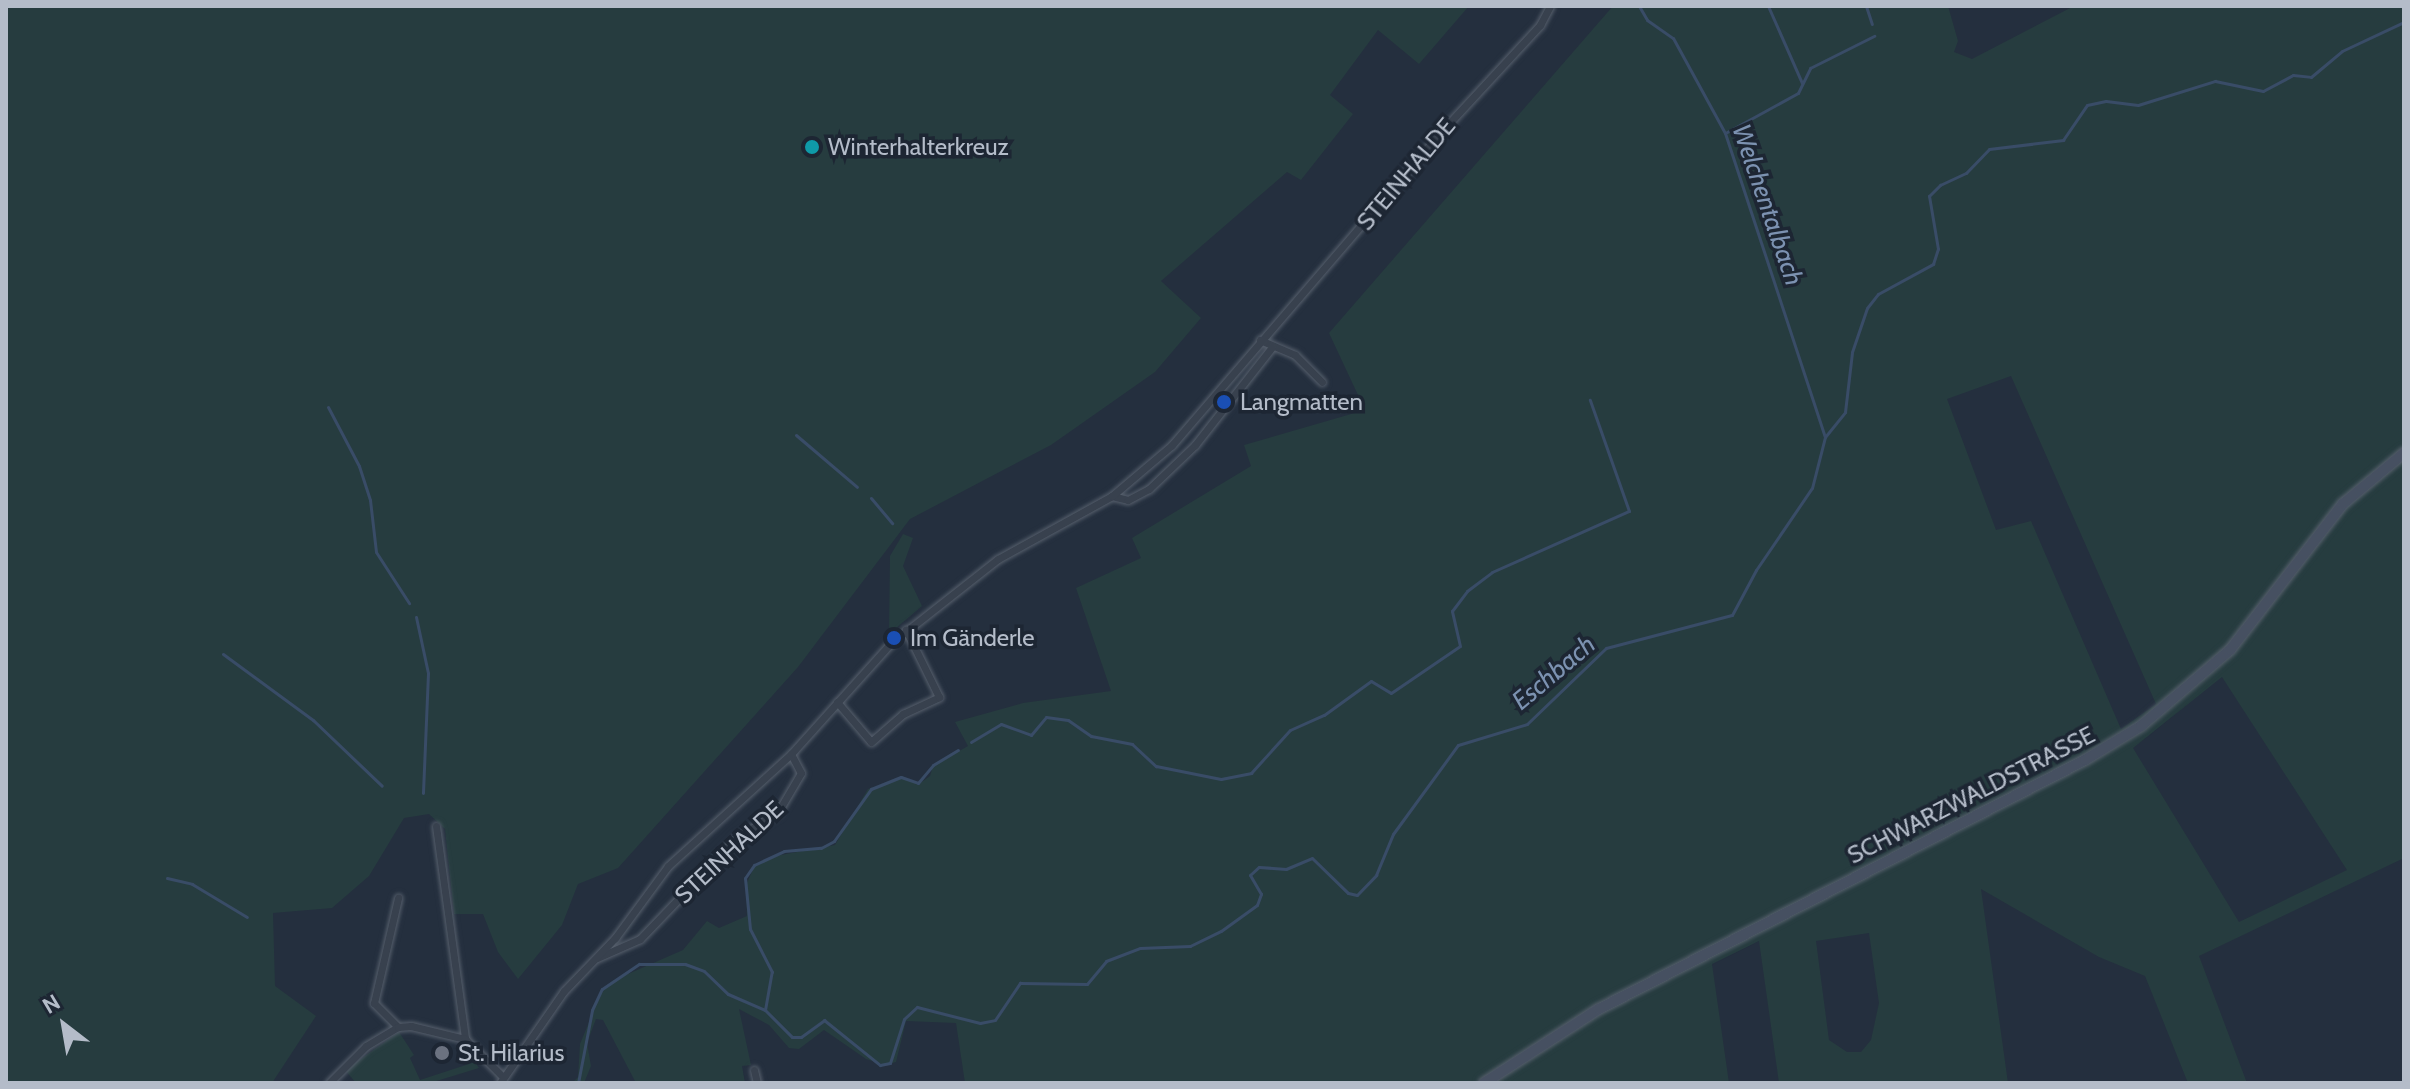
<!DOCTYPE html>
<html>
<head>
<meta charset="utf-8">
<style>
	body { margin:0 }
	#map { position:relative; width:2410px; height:1089px; overflow:hidden; background:#242f3e; font-family:Cabin,sans-serif }
	div>[style] { position:absolute }
	.green>* { inset:0; background:#263c3f }
	.stream>* { height:3px; margin:-1.5px; padding:0 1.5px; transform-origin:1.5px; border-radius:1.5px; background:#394c67 }
	.roads { filter:drop-shadow(0 0 2px #565f6c) drop-shadow(0 0 2px #565f6c) }
	.street>* { height:7px; margin:-3.5px; padding:0 3.5px; transform-origin:3.5px; border-radius:3.5px; background:#38414e }
	.secondary>* { height:10px; margin:-5px; padding:0 5px; transform-origin:5px; border-radius:5px; background:#465061 }
	.dots>* { width:22px; height:22px; translate:-50% -50%; box-sizing:border-box; border:4px solid #1d2633; border-radius:50% }
	span { translate:-50% -50%; white-space:nowrap; text-align:center; line-height:1.15; -webkit-text-stroke:7px #1d2633; paint-order:stroke }
	.poi-label { font-size:24px; color:#b4bcc9 }
	.left { translate:0 -50%; text-align:left }
	.street-label { font-size:24px; color:#b4bcc9 }
	.water-label { font-size:26px; color:#7c92b1; font-style:italic }
	.frame { position:absolute; inset:0; border:8px solid #b4bcc9; pointer-events:none }
	.north { position:absolute; left:24px; top:985px; width:80px; height:80px; -webkit-text-stroke:6px #1d2633; paint-order:stroke; rotate:329deg; font-size:22px; font-weight:700; line-height:32px; text-align:center; color:#b4bcc9 }
	.north::after { content:''; display:block; margin:auto; width:28px; height:36px; background:#b4bcc9; clip-path:polygon(50% 0,100% 100%,50% 72%,0 100%) }
</style>
</head>
<body>
<div id="map">
	<div class="green">
		<div style="clip-path:polygon(6px 6px,1469px 6px,1419px 64px,1378px 30px,1330px 95px,1353px 114px,1301px 180px,1287px 172px,1161px 281px,1201px 318px,1155px 372px,1051px 445px,910px 519px,798px 667px,618px 868px,578px 884px,562px 925px,518px 979px,498px 952px,483px 914px,454px 914px,445px 829px,429px 814px,404px 818px,369px 876px,332px 908px,273px 913px,275px 986px,316px 1016px,272px 1083px,6px 1083px)"></div>
		<div style="clip-path:polygon(evenodd,1613px 6px,1948px 6px,1958px 41px,1954px 52px,1972px 59px,2074px 6px,2404px 6px,2404px 858px,2199px 956px,2247px 1083px,2188px 1083px,2145px 976px,2099px 957px,1981px 889px,2008px 1083px,1779px 1083px,1759px 941px,1712px 964px,1729px 1083px,965px 1083px,956px 1023px,906px 1021px,896px 1062px,885px 1065px,866px 1059px,824px 1030px,799px 1049px,789px 1048px,769px 1025px,739px 1009px,751px 1065px,742px 1066px,745px 1083px,636px 1083px,603px 1020px,596px 1019px,587px 1043px,591px 1066px,584px 1083px,572px 1083px,578px 1077px,580px 1044px,600px 995px,612px 981px,683px 950px,707px 921px,719px 928px,747px 916px,746px 885px,754px 867px,770px 857px,835px 845px,868px 789px,904px 777px,919px 784px,930px 776px,933px 766px,968px 746px,955px 722px,1023px 703px,1111px 691px,1076px 588px,1141px 558px,1132px 538px,1251px 466px,1244px 445px,1365px 410px,1329px 333px,1613px 6px,2011px 376px,2156px 704px,2121px 729px,2031px 521px,1996px 530px,1947px 399px,2011px 376px,1613px 6px,2222px 677px,2347px 870px,2239px 922px,2133px 748px,2222px 677px,1613px 6px,1869px 933px,1879px 1003px,1871px 1040px,1861px 1052px,1847px 1052px,1829px 1040px,1816px 941px,1869px 933px)"></div>
		<div style="clip-path:polygon(903px 534px,913px 538px,903px 566px,922px 606px,889px 634px,890px 556px)"></div>
		<div style="clip-path:polygon(399px 1032px,414px 1055px,410px 1058px,420px 1080px,475px 1062px,479px 1068px,430px 1083px,356px 1083px,345px 1070px)"></div>
	</div>
	<div class="stream">
		<div style="left:1639px;top:6px;width:16px;rotate:60deg"></div>
		<div style="left:1647px;top:20px;width:32px;rotate:35deg"></div>
		<div style="left:1673px;top:38px;width:108px;rotate:61.3deg"></div>
		<div style="left:1725px;top:133px;width:320px;rotate:71.8deg"></div>
		<div style="left:1768px;top:6px;width:84px;rotate:66.2deg"></div>
		<div style="left:1866px;top:6px;width:19px;rotate:72deg"></div>
		<div style="left:1727px;top:132px;width:81px;rotate:-28.8deg"></div>
		<div style="left:1798px;top:93px;width:28px;rotate:-64deg"></div>
		<div style="left:1810px;top:68px;width:72px;rotate:-26.6deg"></div>
		<div style="left:328px;top:407px;width:67px;rotate:62.3deg"></div>
		<div style="left:359px;top:466px;width:36px;rotate:72deg"></div>
		<div style="left:370px;top:500px;width:52px;rotate:83.4deg"></div>
		<div style="left:376px;top:552px;width:61px;rotate:57.1deg"></div>
		<div style="left:796px;top:435px;width:80px;rotate:40.4deg"></div>
		<div style="left:871px;top:498px;width:33px;rotate:50deg"></div>
		<div style="left:416px;top:617px;width:57px;rotate:77.9deg"></div>
		<div style="left:428px;top:673px;width:120px;rotate:92.4deg"></div>
		<div style="left:223px;top:654px;width:112px;rotate:36.3deg"></div>
		<div style="left:313px;top:720px;width:95px;rotate:43.7deg"></div>
		<div style="left:971px;top:742px;width:35px;rotate:-31deg"></div>
		<div style="left:1001px;top:724px;width:32px;rotate:20deg"></div>
		<div style="left:1031px;top:735px;width:23px;rotate:-50deg"></div>
		<div style="left:1046px;top:717px;width:22px;rotate:8deg"></div>
		<div style="left:1068px;top:720px;width:28px;rotate:35deg"></div>
		<div style="left:1091px;top:736px;width:42px;rotate:11deg"></div>
		<div style="left:1132px;top:744px;width:33px;rotate:43deg"></div>
		<div style="left:1156px;top:766px;width:66px;rotate:11.3deg"></div>
		<div style="left:1221px;top:779px;width:31px;rotate:-11deg"></div>
		<div style="left:1251px;top:773px;width:58px;rotate:-47.8deg"></div>
		<div style="left:1290px;top:730px;width:37px;rotate:-24deg"></div>
		<div style="left:1324px;top:715px;width:58px;rotate:-35.9deg"></div>
		<div style="left:1371px;top:681px;width:23px;rotate:31deg"></div>
		<div style="left:1391px;top:693px;width:83px;rotate:-34.3deg"></div>
		<div style="left:1460px;top:646px;width:36px;rotate:-103deg"></div>
		<div style="left:1452px;top:611px;width:25px;rotate:-53deg"></div>
		<div style="left:1467px;top:591px;width:31px;rotate:-37deg"></div>
		<div style="left:1492px;top:572px;width:150px;rotate:-24deg"></div>
		<div style="left:1629px;top:511px;width:118px;rotate:-109.4deg"></div>
		<div style="left:167px;top:878px;width:26px;rotate:13deg"></div>
		<div style="left:192px;top:884px;width:64px;rotate:31deg"></div>
		<div style="left:765px;top:1010px;width:39px;rotate:-80deg"></div>
		<div style="left:772px;top:972px;width:48px;rotate:-117.1deg"></div>
		<div style="left:750px;top:929px;width:51px;rotate:-95.6deg"></div>
		<div style="left:745px;top:878px;width:16px;rotate:-55deg"></div>
		<div style="left:754px;top:865px;width:33px;rotate:-25deg"></div>
		<div style="left:784px;top:851px;width:37px;rotate:-5deg"></div>
		<div style="left:821px;top:848px;width:15px;rotate:-28deg"></div>
		<div style="left:834px;top:841px;width:64px;rotate:-54.6deg"></div>
		<div style="left:871px;top:789px;width:32px;rotate:-22deg"></div>
		<div style="left:901px;top:777px;width:18px;rotate:19deg"></div>
		<div style="left:918px;top:783px;width:23px;rotate:-50deg"></div>
		<div style="left:933px;top:765px;width:29px;rotate:-31deg"></div>
		<div style="left:578px;top:1083px;width:74px;rotate:-79.1deg"></div>
		<div style="left:592px;top:1010px;width:23px;rotate:-65deg"></div>
		<div style="left:602px;top:989px;width:45px;rotate:-34deg"></div>
		<div style="left:639px;top:964px;width:46px"></div>
		<div style="left:685px;top:964px;width:20px;rotate:20deg"></div>
		<div style="left:704px;top:971px;width:33px;rotate:44deg"></div>
		<div style="left:728px;top:994px;width:40px;rotate:23.4deg"></div>
		<div style="left:765px;top:1010px;width:38px;rotate:45deg"></div>
		<div style="left:792px;top:1037px;width:9px"></div>
		<div style="left:801px;top:1037px;width:29px;rotate:-36deg"></div>
		<div style="left:824px;top:1020px;width:72px;rotate:38.8deg"></div>
		<div style="left:880px;top:1065px;width:10px;rotate:-11deg"></div>
		<div style="left:890px;top:1063px;width:46px;rotate:-72.3deg"></div>
		<div style="left:904px;top:1019px;width:18px;rotate:-43deg"></div>
		<div style="left:917px;top:1007px;width:65px;rotate:14.3deg"></div>
		<div style="left:980px;top:1023px;width:15px;rotate:-11deg"></div>
		<div style="left:995px;top:1020px;width:45px;rotate:-56deg"></div>
		<div style="left:1020px;top:983px;width:67px;rotate:0.9deg"></div>
		<div style="left:1087px;top:984px;width:30px;rotate:-50deg"></div>
		<div style="left:1106px;top:961px;width:36px;rotate:-21deg"></div>
		<div style="left:1140px;top:948px;width:50px;rotate:-2.3deg"></div>
		<div style="left:1190px;top:946px;width:34px;rotate:-26deg"></div>
		<div style="left:1221px;top:931px;width:44px;rotate:-35.8deg"></div>
		<div style="left:1257px;top:905px;width:12px;rotate:-70deg"></div>
		<div style="left:1261px;top:894px;width:22px;rotate:-120deg"></div>
		<div style="left:1250px;top:875px;width:12px;rotate:-42deg"></div>
		<div style="left:1259px;top:867px;width:27px;rotate:4deg"></div>
		<div style="left:1286px;top:869px;width:28px;rotate:-23deg"></div>
		<div style="left:1312px;top:858px;width:50px;rotate:44.2deg"></div>
		<div style="left:1348px;top:893px;width:9px;rotate:13deg"></div>
		<div style="left:1357px;top:895px;width:28px;rotate:-46deg"></div>
		<div style="left:1376px;top:875px;width:44px;rotate:-67.5deg"></div>
		<div style="left:1393px;top:834px;width:110px;rotate:-53.9deg"></div>
		<div style="left:1458px;top:745px;width:72px;rotate:-16.9deg"></div>
		<div style="left:1527px;top:724px;width:110px;rotate:-43.9deg"></div>
		<div style="left:1606px;top:648px;width:130px;rotate:-14.7deg"></div>
		<div style="left:1732px;top:615px;width:51px;rotate:-61.9deg"></div>
		<div style="left:1756px;top:570px;width:99px;rotate:-55.7deg"></div>
		<div style="left:1812px;top:488px;width:53px;rotate:-75.7deg"></div>
		<div style="left:1825px;top:437px;width:32px;rotate:-51deg"></div>
		<div style="left:1845px;top:412px;width:60px;rotate:-83.3deg"></div>
		<div style="left:1852px;top:352px;width:46px;rotate:-71.2deg"></div>
		<div style="left:1867px;top:308px;width:18px;rotate:-52deg"></div>
		<div style="left:1878px;top:294px;width:63px;rotate:-28.6deg"></div>
		<div style="left:1933px;top:264px;width:16px;rotate:-72deg"></div>
		<div style="left:1938px;top:249px;width:54px;rotate:-99.6deg"></div>
		<div style="left:1929px;top:196px;width:16px;rotate:-45deg"></div>
		<div style="left:1940px;top:185px;width:29px;rotate:-25deg"></div>
		<div style="left:1966px;top:173px;width:33px;rotate:-46deg"></div>
		<div style="left:1989px;top:149px;width:75px;rotate:-6.9deg"></div>
		<div style="left:2063px;top:140px;width:42px;rotate:-55.6deg"></div>
		<div style="left:2087px;top:105px;width:19px;rotate:-12deg"></div>
		<div style="left:2106px;top:101px;width:32px;rotate:7deg"></div>
		<div style="left:2138px;top:105px;width:81px;rotate:-17.3deg"></div>
		<div style="left:2215px;top:81px;width:49px;rotate:11.8deg"></div>
		<div style="left:2263px;top:91px;width:34px;rotate:-28deg"></div>
		<div style="left:2293px;top:75px;width:18px;rotate:6deg"></div>
		<div style="left:2311px;top:77px;width:40px;rotate:-40deg"></div>
		<div style="left:2342px;top:51px;width:68px;rotate:-25.1deg"></div>
	</div>
	<div class="roads">
		<div class="street">
			<div style="left:1260px;top:340px;width:38px;rotate:23deg"></div>
			<div style="left:1295px;top:355px;width:38px;rotate:45deg"></div>
			<div style="left:1112px;top:496px;width:16px;rotate:14deg"></div>
			<div style="left:1128px;top:500px;width:24px;rotate:-28deg"></div>
			<div style="left:1149px;top:489px;width:64px;rotate:-43.7deg"></div>
			<div style="left:1195px;top:445px;width:125px;rotate:-51.8deg"></div>
			<div style="left:837px;top:702px;width:52px;rotate:49.6deg"></div>
			<div style="left:871px;top:742px;width:43px;rotate:-41.2deg"></div>
			<div style="left:903px;top:714px;width:40px;rotate:-25deg"></div>
			<div style="left:939px;top:697px;width:75px;rotate:-116.2deg"></div>
			<div style="left:436px;top:826px;width:215px;rotate:82.2deg"></div>
			<div style="left:597px;top:958px;width:47px;rotate:-23.8deg"></div>
			<div style="left:640px;top:939px;width:140px;rotate:-46.2deg"></div>
			<div style="left:737px;top:838px;width:49px;rotate:-32.4deg"></div>
			<div style="left:778px;top:812px;width:45px;rotate:-59.5deg"></div>
			<div style="left:801px;top:773px;width:21px;rotate:-118deg"></div>
			<div style="left:398px;top:1027px;width:34px;rotate:-135deg"></div>
			<div style="left:374px;top:1003px;width:108px;rotate:-77.1deg"></div>
			<div style="left:754px;top:1070px;width:13px;rotate:77deg"></div>
			<div style="left:329px;top:1083px;width:52px;rotate:-45deg"></div>
			<div style="left:366px;top:1046px;width:37px;rotate:-31deg"></div>
			<div style="left:398px;top:1027px;width:13px;rotate:-4deg"></div>
			<div style="left:411px;top:1026px;width:56px;rotate:13.5deg"></div>
			<div style="left:465px;top:1039px;width:52px;rotate:45deg"></div>
			<div style="left:500px;top:1083px;width:112px;rotate:-55.2deg"></div>
			<div style="left:564px;top:991px;width:74px;rotate:-46.1deg"></div>
			<div style="left:615px;top:938px;width:89px;rotate:-53.6deg"></div>
			<div style="left:668px;top:866px;width:166px;rotate:-42.3deg"></div>
			<div style="left:791px;top:754px;width:148px;rotate:-48deg"></div>
			<div style="left:890px;top:644px;width:137px;rotate:-38.2deg"></div>
			<div style="left:998px;top:559px;width:130px;rotate:-28.9deg"></div>
			<div style="left:1112px;top:496px;width:79px;rotate:-40.4deg"></div>
			<div style="left:1172px;top:445px;width:413px;rotate:-49.3deg"></div>
			<div style="left:1441px;top:132px;width:146px;rotate:-47.2deg"></div>
			<div style="left:1540px;top:25px;width:21px;rotate:-62deg"></div>
		</div>
		<div class="secondary">
			<div style="left:1484px;top:1083px;width:137px;rotate:-32.8deg"></div>
			<div style="left:1599px;top:1009px;width:546px;rotate:-27.13deg"></div>
			<div style="left:2085px;top:760px;width:66px;rotate:-31.3deg"></div>
			<div style="left:2141px;top:726px;width:117px;rotate:-40.5deg"></div>
			<div style="left:2230px;top:650px;width:185px;rotate:-52.3deg"></div>
			<div style="left:2343px;top:504px;width:80px;rotate:-39.9deg"></div>
		</div>
	</div>
	<div class="dots">
		<div style="left:812px;top:147px;background:#0f9aa8"></div>
		<div style="left:1224px;top:402px;background:#1a4fb4"></div>
		<div style="left:894px;top:638px;background:#1a4fb4"></div>
		<div style="left:442px;top:1053px;background:#6b7280"></div>
	</div>
	<div class="poi-label">
		<span class="left" style="left:828px;top:147px">Winterhalterkreuz</span>
		<span class="left" style="left:1240px;top:402px">Langmatten</span>
		<span class="left" style="left:910px;top:638px">Im Gänderle</span>
		<span class="left" style="left:458px;top:1053px">St. Hilarius</span>
	</div>
	<div class="street-label">
		<span style="left:1406px;top:174px;rotate:-50deg">STEINHALDE</span>
		<span style="left:1971px;top:795px;rotate:-27deg">SCHWARZWALDSTRASSE</span>
		<span style="left:729px;top:852px;rotate:-43deg">STEINHALDE</span>
	</div>
	<div class="water-label">
		<span style="left:1767px;top:205px;rotate:71deg">Welchentalbach</span>
		<span style="left:1554px;top:673px;rotate:-40deg">Eschbach</span>
	</div>
	<div class="frame"></div>
	<div class="north">N</div>
</div>
</body>
</html>
